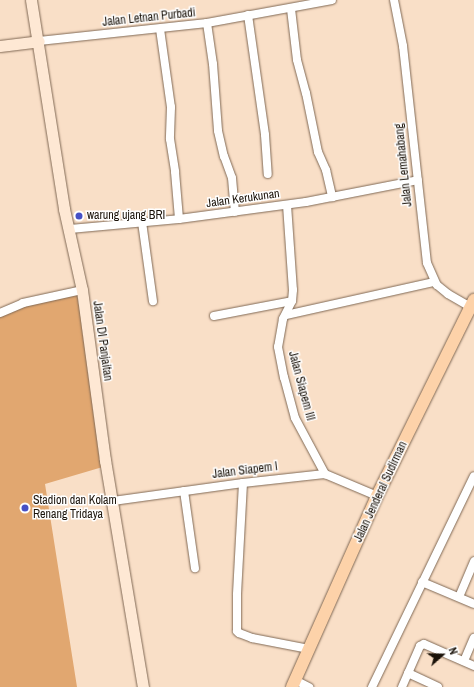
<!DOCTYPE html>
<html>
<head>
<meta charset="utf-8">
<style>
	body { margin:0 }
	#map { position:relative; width:474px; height:687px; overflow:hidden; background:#f9dfc7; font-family:"Archivo Narrow",sans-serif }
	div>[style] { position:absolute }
	.green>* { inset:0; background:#e1a770 }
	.roads { filter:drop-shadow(0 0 1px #806955) drop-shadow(0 0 1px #806955) }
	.street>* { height:8px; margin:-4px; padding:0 4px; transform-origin:4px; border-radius:4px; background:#fff }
	.secondary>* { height:11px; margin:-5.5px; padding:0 5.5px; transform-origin:5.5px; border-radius:5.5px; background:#fee8d4 }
	.primary>* { height:12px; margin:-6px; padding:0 6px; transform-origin:6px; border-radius:6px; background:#fdd2a9 }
	.dots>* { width:11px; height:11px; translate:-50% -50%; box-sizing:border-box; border:2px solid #fff; border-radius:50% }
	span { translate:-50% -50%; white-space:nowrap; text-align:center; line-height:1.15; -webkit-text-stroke:3px #fff; paint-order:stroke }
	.street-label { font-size:12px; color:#1a1209 }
	.poi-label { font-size:12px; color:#1a1209 }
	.left { translate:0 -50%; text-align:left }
	.north { position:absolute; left:422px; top:635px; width:40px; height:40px; -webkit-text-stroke:3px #fff; paint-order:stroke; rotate:70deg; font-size:11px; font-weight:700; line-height:16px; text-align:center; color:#1a1209 }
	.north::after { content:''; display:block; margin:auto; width:14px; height:18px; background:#1a1209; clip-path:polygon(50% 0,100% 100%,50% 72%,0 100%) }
</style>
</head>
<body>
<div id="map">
	<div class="green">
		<div style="clip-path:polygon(76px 287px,106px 466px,45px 484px,77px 687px,0 687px,0 309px,13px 303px)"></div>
	</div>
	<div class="roads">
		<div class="street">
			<div style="left:394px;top:0;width:47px;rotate:78.9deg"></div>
			<div style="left:403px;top:46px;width:218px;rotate:83.7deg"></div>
			<div style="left:427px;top:263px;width:24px;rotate:66deg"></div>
			<div style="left:437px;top:285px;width:14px;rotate:39deg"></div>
			<div style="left:448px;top:294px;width:30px;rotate:30deg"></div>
			<div style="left:291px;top:9px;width:51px;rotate:83.3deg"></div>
			<div style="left:297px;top:60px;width:34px;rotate:75deg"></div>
			<div style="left:306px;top:93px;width:60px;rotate:78.5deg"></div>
			<div style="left:318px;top:152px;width:20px;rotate:66deg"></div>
			<div style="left:326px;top:170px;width:28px;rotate:77deg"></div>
			<div style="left:248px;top:15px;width:121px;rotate:81.9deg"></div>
			<div style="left:265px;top:135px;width:39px;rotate:86deg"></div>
			<div style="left:207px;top:23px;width:41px;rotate:81.7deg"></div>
			<div style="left:213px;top:64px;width:67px;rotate:85.7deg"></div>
			<div style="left:218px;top:131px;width:26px;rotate:77deg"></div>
			<div style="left:224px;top:156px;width:23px;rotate:70deg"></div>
			<div style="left:232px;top:178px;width:34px;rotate:85deg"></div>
			<div style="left:160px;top:29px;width:79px;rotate:82deg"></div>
			<div style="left:171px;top:107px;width:32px;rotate:92deg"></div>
			<div style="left:170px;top:139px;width:33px;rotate:81deg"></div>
			<div style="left:175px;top:172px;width:47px;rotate:85.1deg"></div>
			<div style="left:39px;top:41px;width:169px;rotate:-6.1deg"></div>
			<div style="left:207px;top:23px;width:127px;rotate:-10.4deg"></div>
			<div style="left:287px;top:205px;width:85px;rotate:86deg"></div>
			<div style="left:293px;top:290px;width:11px;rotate:95deg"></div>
			<div style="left:292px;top:301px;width:20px;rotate:117deg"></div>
			<div style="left:283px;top:319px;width:28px;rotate:100deg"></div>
			<div style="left:278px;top:347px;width:31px;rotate:79deg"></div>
			<div style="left:284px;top:377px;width:42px;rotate:75deg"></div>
			<div style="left:295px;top:418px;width:64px;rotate:61.8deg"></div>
			<div style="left:142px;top:222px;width:80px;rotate:82.1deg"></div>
			<div style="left:70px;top:229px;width:109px;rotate:-5.2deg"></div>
			<div style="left:179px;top:219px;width:128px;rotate:-7.6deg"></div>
			<div style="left:306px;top:202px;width:114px;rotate:-11.1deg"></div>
			<div style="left:0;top:313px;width:25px;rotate:-23deg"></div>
			<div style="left:23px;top:303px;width:60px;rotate:-12.4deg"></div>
			<div style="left:286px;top:315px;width:152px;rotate:-12.6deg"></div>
			<div style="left:214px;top:316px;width:79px;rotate:-10.9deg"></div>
			<div style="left:243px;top:483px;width:112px;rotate:93.1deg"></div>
			<div style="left:237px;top:595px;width:36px;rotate:90deg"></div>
			<div style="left:237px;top:631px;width:3px;rotate:45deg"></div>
			<div style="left:239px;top:633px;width:14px;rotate:21deg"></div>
			<div style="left:252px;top:638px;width:58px;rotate:10.9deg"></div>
			<div style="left:184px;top:491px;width:78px;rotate:81.9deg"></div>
			<div style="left:113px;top:501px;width:131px;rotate:-7.9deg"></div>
			<div style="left:243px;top:483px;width:82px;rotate:-6.3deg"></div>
			<div style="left:325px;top:474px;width:56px;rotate:22.9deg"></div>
			<div style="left:422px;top:582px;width:56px;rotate:22.9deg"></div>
			<div style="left:459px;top:597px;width:39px;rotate:-67deg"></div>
			<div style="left:464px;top:661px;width:25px;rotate:-67deg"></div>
			<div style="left:408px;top:673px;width:33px;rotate:25deg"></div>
			<div style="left:295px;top:680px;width:16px;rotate:27deg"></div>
			<div style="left:372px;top:687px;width:234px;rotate:-64.2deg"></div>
			<div style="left:402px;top:687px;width:45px;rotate:-66.3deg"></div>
			<div style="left:420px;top:646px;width:4px;rotate:-27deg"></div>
			<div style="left:424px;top:644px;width:55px;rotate:23.7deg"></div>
		</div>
		<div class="secondary">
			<div style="left:31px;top:0;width:212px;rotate:81deg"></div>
			<div style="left:64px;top:209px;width:83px;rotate:77.5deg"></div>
			<div style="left:82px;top:290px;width:172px;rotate:82.3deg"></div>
			<div style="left:105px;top:460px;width:230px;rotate:80.5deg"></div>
			<div style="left:0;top:46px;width:39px;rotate:-7deg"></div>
		</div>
		<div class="primary">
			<div style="left:292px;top:687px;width:209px;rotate:-66deg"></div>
			<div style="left:377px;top:496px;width:219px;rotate:-63.7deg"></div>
		</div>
	</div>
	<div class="dots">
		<div style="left:79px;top:216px;background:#4650c5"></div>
		<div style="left:25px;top:508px;background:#4650c5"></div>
	</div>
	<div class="street-label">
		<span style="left:149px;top:18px;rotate:-6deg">Jalan Letnan Purbadi</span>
		<span style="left:404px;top:165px;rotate:-96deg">Jalan Lemahabang</span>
		<span style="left:243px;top:199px;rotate:-8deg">Jalan Kerukunan</span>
		<span style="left:102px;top:341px;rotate:82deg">Jalan DI Panjaitan</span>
		<span style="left:301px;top:386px;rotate:75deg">Jalan Siapem III</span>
		<span style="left:245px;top:471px;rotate:-7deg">Jalan Siapem I</span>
		<span style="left:381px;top:492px;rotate:-65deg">Jalan Jenderal Sudirman</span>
	</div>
	<div class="poi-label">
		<span class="left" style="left:87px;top:216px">warung ujang BRI</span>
		<span class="left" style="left:33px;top:508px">Stadion dan Kolam<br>Renang Tridaya</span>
	</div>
	<div class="north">N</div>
</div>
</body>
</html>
